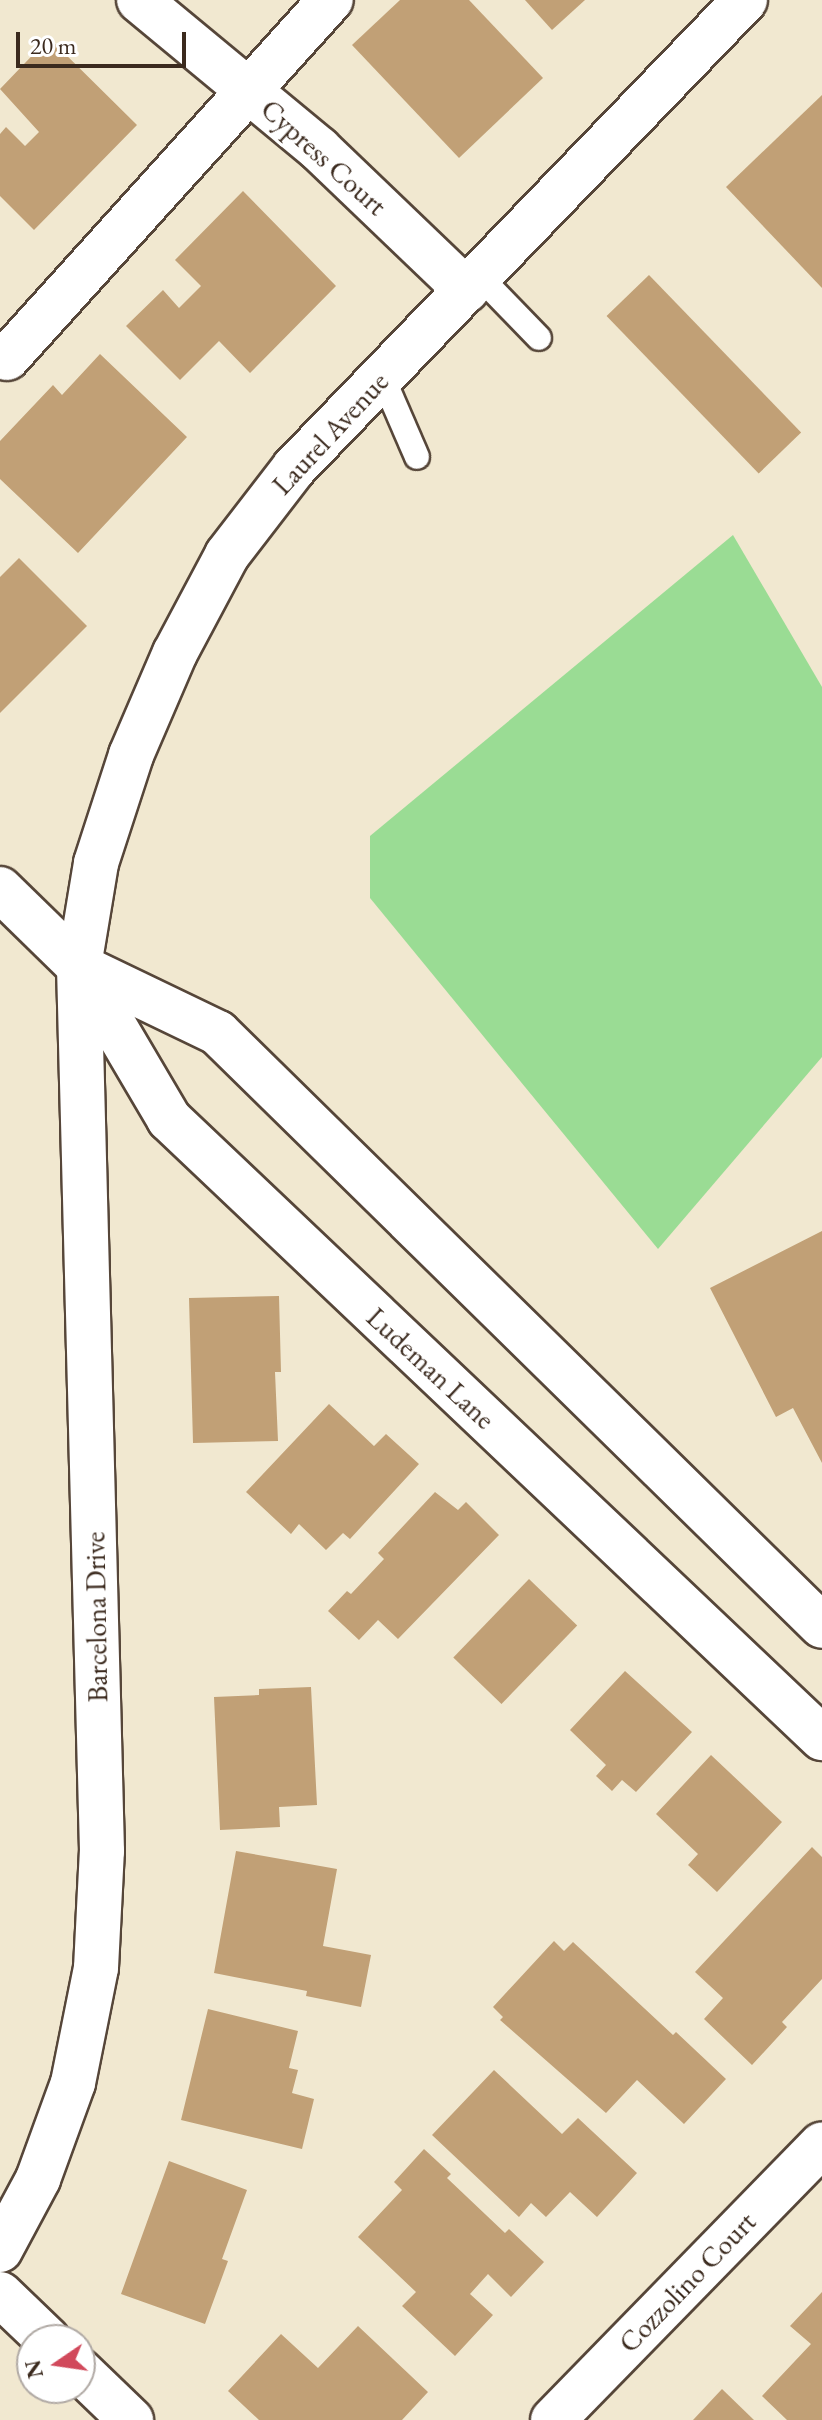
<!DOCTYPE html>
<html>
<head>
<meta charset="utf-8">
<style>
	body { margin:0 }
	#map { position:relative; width:822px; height:2420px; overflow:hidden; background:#f1e8d0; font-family:"EB Garamond",serif }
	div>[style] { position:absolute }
	.green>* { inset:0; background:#9adc94 }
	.building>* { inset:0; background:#c1a076; transform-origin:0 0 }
	.roads { filter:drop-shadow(2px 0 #564639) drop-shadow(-2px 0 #564639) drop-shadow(0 2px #564639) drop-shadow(0 -2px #564639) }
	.lane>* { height:24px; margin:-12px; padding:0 12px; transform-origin:12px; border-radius:12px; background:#fff }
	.street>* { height:44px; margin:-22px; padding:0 22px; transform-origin:22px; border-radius:22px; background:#fff }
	span { translate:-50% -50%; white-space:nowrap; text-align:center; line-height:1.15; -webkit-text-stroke:6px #fff; paint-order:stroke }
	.street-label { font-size:28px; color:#3b2a1e }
	.north { position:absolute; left:16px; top:2324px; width:80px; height:80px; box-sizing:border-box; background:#fff; border:2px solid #b1aaa5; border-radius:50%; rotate:257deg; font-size:22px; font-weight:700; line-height:32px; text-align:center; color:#3b2a1e }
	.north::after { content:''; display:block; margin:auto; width:28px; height:36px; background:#d1495b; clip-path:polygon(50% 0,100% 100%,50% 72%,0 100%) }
	.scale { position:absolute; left:16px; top:32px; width:170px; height:36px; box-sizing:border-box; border:4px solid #3b2a1e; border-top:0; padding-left:10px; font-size:24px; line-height:28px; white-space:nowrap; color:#3b2a1e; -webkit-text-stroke:6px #fff; paint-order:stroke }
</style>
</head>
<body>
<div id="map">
	<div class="green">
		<div style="clip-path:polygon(733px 535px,822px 687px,822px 1057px,658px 1249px,370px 898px,370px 836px)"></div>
	</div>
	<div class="building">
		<div style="clip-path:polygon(400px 0,469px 0,543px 78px,459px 158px,352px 45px)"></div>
		<div style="clip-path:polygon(525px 0,585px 0,552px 30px)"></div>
		<div style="clip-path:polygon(49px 38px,137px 125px,34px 230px,0 196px,0 134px,6px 127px,25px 146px,39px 132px,0 89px)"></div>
		<div style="clip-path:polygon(822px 95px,822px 288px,726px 187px)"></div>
		<div style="clip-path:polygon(243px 191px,336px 286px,250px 373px,219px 341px,180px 380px,126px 326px,163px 290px,179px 308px,201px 286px,175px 260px)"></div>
		<div style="left:649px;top:275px;width:219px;height:59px;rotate:46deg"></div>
		<div style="clip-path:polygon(100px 354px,187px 437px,78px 553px,0 479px,0 441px,53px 385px,62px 395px)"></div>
		<div style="clip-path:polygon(19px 558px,87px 626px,0 713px,0 577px)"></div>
		<div style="clip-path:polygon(822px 1231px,822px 1463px,793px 1408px,776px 1417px,710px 1288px)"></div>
		<div style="clip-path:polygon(279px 1296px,281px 1372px,275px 1372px,278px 1441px,193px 1443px,189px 1298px)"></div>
		<div style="clip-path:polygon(329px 1404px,374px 1446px,386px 1434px,419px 1464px,350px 1539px,343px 1533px,326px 1550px,299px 1524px,291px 1534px,246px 1492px)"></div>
		<div style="clip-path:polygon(435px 1492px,458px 1510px,466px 1502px,499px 1535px,398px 1639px,378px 1620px,359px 1640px,328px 1611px,347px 1591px,351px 1594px,384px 1559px,378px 1553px)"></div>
		<div style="left:529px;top:1579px;width:67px;height:109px;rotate:44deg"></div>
		<div style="clip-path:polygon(625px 1671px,692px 1732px,636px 1792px,622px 1780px,612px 1791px,596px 1776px,606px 1765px,570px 1730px)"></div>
		<div style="clip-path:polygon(311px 1687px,317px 1805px,279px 1807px,280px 1827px,220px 1830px,214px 1697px,259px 1695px,259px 1689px)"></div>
		<div style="clip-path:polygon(711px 1755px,782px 1822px,717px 1892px,688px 1865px,698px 1854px,656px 1814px)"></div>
		<div style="clip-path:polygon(812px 1847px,822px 1857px,822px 1979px,782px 2022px,787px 2027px,752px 2065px,704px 2019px,723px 1998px,695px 1972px)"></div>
		<div style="clip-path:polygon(236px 1851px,337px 1869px,323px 1946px,371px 1955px,361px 2007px,306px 1996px,307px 1991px,214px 1973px)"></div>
		<div style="clip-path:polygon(554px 1941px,564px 1951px,573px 1942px,673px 2035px,676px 2032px,726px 2079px,684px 2124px,637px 2080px,606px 2113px,500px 2020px,503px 2017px,493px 2007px)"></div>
		<div style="clip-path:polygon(208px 2009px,298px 2031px,289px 2068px,298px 2070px,292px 2093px,314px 2099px,302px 2149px,181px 2120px)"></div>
		<div style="clip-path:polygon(494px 2070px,562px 2134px,578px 2118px,637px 2173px,597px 2217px,570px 2192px,546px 2217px,531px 2203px,519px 2217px,432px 2135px)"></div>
		<div style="clip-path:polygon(424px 2149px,451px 2174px,447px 2178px,505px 2233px,509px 2229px,544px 2262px,511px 2297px,488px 2274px,470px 2294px,493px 2315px,455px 2356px,402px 2306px,416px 2292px,358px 2237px,402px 2190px,394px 2182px)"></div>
		<div style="clip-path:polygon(169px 2161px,247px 2190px,222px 2259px,228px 2261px,205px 2324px,121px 2294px)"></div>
		<div style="clip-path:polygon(822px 2292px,822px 2420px,787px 2420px,762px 2396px,811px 2344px,790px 2326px)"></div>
		<div style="clip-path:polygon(358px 2326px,428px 2392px,402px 2420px,259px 2420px,228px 2391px,281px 2334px,318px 2368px)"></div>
		<div style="clip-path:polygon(722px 2389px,754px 2420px,693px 2420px)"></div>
	</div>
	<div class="roads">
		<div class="lane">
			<div style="left:479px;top:276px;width:86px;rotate:45.9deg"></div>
			<div style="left:382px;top:376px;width:88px;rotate:66.6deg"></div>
		</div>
		<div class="street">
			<div style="left:139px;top:0;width:234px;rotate:39.6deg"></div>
			<div style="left:319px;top:149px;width:204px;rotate:43.8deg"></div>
			<div style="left:7px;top:358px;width:483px;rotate:-47.9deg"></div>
			<div style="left:0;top:889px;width:110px;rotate:44.3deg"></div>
			<div style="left:79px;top:966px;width:178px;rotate:59.5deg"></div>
			<div style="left:169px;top:1119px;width:900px;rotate:43.47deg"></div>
			<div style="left:79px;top:966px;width:154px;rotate:25.7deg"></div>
			<div style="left:218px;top:1033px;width:846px;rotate:44.47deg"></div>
			<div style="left:0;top:2250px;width:81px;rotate:-61.8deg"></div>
			<div style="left:38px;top:2179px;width:102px;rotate:-70deg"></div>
			<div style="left:73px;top:2083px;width:117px;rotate:-78.7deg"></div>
			<div style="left:96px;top:1968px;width:117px;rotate:-87.1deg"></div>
			<div style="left:102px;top:1851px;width:885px;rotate:-91.49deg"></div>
			<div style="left:79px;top:966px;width:104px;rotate:-80.6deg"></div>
			<div style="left:96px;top:863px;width:114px;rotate:-72deg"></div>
			<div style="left:131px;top:755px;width:111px;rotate:-66.7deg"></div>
			<div style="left:175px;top:653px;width:111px;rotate:-62deg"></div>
			<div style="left:227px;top:555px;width:110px;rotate:-52.4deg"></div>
			<div style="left:294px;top:468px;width:650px;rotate:-46.06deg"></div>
			<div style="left:0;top:2294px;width:66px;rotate:43.8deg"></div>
			<div style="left:80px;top:2371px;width:71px;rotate:43.9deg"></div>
			<div style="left:553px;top:2420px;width:385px;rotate:-45.7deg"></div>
		</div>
	</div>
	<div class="street-label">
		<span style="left:324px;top:157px;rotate:42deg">Cypress Court</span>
		<span style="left:330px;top:433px;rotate:-47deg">Laurel Avenue</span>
		<span style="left:431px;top:1368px;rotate:43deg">Ludeman Lane</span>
		<span style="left:96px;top:1617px;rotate:-91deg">Barcelona Drive</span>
		<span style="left:687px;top:2282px;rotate:-46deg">Cozzolino Court</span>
	</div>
	<div class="north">N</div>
	<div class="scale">20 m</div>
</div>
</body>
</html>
